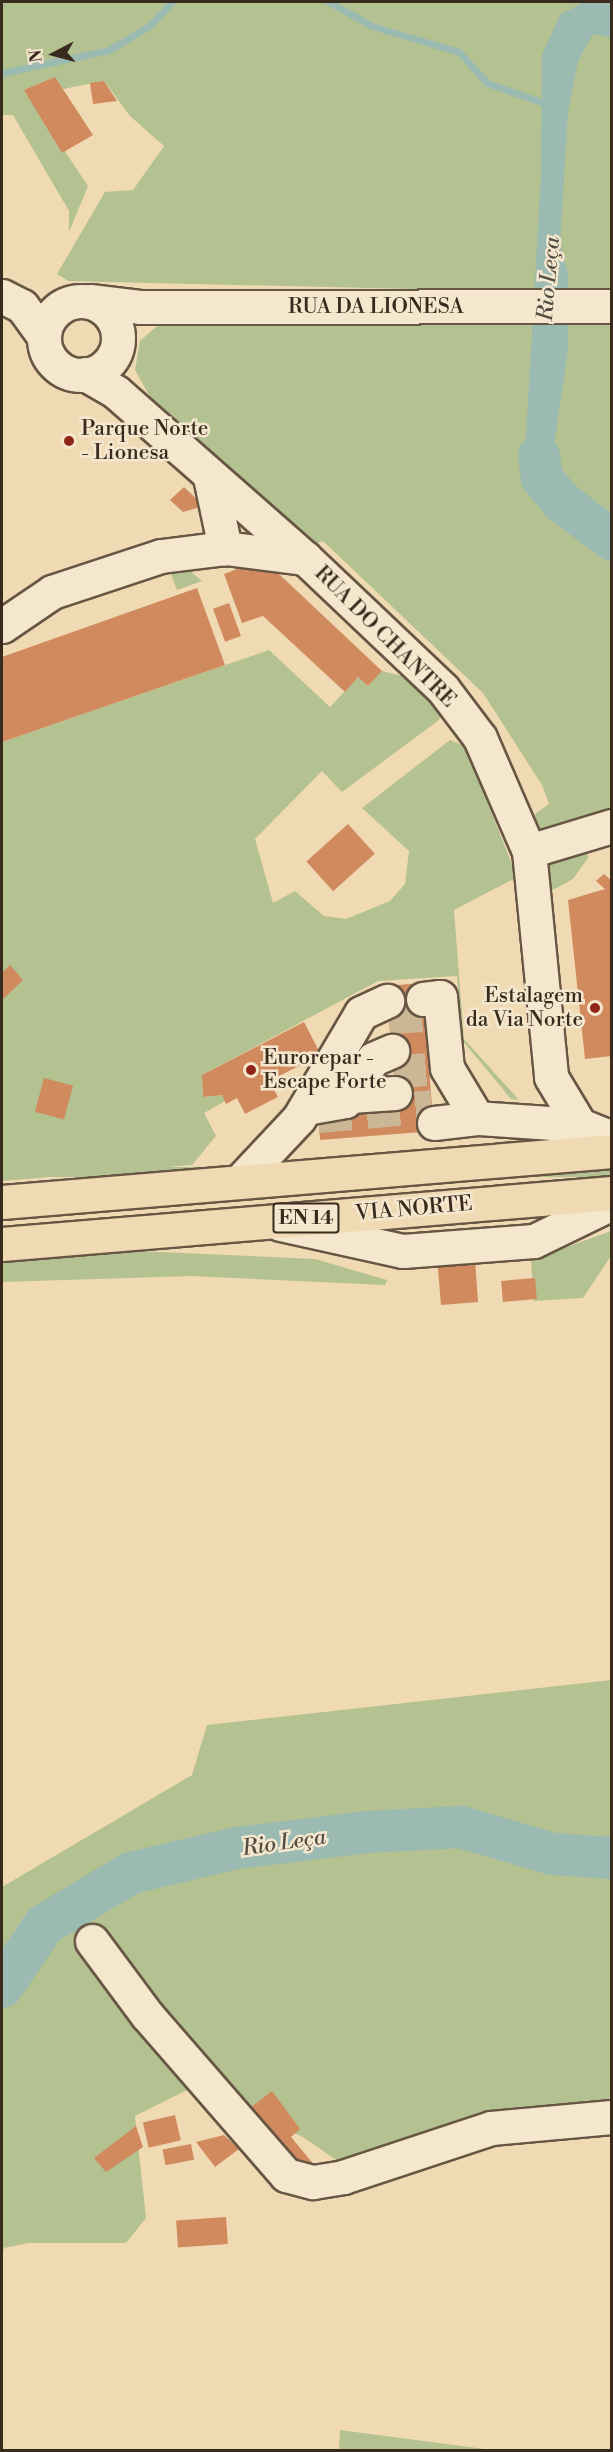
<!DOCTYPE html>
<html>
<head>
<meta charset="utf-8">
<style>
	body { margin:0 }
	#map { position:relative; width:613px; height:2452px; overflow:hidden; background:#f0dab4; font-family:"Libre Bodoni",serif }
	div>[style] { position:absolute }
	.green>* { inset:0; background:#b4c191; transform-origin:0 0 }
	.water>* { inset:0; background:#9bbab2 }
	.stream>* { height:7px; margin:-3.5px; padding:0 3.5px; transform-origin:3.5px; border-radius:3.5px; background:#9bbab2 }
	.river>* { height:42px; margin:-21px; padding:0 21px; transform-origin:21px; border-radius:21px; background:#9bbab2 }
	.building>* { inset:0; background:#d08a5d; transform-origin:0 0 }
	.minor-tunnel>* { height:33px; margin-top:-16.5px; transform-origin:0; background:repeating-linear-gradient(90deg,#cbb796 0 33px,transparent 0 49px) }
	.roads { filter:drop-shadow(2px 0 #675644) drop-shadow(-2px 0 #675644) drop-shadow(0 2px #675644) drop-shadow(0 -2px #675644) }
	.minor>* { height:33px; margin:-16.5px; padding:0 16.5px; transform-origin:16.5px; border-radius:16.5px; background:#f5e7ce }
	.minor>.ring { margin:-16.5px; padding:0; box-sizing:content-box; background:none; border:33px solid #f5e7ce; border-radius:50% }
	.highway>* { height:33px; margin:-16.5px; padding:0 16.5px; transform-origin:16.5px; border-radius:16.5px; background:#f0dab4 }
	.dots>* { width:16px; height:16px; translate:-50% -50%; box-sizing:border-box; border:3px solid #f5e7ce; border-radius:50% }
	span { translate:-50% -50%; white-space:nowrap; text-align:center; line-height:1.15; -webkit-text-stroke:5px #f5e7ce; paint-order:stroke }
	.shield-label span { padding:2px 4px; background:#f5e7ce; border:2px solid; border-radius:4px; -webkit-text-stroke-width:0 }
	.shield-label { font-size:20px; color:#392a1e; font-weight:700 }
	.street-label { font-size:21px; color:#392a1e }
	.poi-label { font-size:21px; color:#392a1e }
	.left { translate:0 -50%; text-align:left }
	.right { translate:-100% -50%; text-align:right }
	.water-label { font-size:22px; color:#524e43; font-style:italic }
	.frame { position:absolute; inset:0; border:3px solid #392a1e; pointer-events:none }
	.north { position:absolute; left:24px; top:24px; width:60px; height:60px; -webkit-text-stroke:4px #f5e7ce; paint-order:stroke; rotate:264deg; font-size:16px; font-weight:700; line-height:24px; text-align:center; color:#392a1e }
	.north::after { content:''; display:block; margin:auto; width:21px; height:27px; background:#392a1e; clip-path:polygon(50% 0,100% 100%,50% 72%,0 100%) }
</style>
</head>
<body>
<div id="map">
	<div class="green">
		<div style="clip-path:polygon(2px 2px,611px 2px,611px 816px,539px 833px,535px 814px,549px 804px,542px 785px,483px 693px,323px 541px,310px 546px,150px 397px,135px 370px,140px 341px,164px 320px,497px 291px,68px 281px,57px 274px,105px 192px,133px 190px,164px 146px,130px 116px,104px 81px,63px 89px,55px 78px,24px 90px,88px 186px,69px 232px,69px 211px,13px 115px,2px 115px)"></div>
		<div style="clip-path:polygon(185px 567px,202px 581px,177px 590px,169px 569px)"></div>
		<div style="clip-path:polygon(269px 650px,330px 707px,358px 677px,368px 686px,382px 671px,414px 679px,441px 713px,439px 720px,342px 792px,322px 771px,255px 839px,273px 903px,295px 891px,324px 916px,346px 919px,390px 901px,405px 884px,409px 851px,362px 808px,450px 740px,465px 746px,517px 877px,454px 910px,464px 1039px,519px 1100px,511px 1099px,462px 1040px,457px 976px,378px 981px,202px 1075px,203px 1097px,222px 1095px,225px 1101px,204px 1113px,216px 1136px,192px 1165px,2px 1181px,2px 742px)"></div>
		<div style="clip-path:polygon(586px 844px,588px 858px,573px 879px,549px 892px,547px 862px)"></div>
		<div style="left:611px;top:1167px;width:10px;height:599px;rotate:90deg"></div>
		<div style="clip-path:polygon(611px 1231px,611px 1256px,583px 1298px,534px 1301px,531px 1260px)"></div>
		<div style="clip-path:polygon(115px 1250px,315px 1259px,387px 1280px,385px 1285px,192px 1276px,2px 1282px,2px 1260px)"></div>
		<div style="clip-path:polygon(611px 1680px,611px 2120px,346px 2167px,303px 2137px,193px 2087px,135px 2116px,146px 2218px,126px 2243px,28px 2243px,4px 2248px,2px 2254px,2px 1887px,192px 1775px,207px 1725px)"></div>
		<div style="clip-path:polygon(340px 2430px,492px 2450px,339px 2450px)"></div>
	</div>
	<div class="water">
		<div style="clip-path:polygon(584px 2px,611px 2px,611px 38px,593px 34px,578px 61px,568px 112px,560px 245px,568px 273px,568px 350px,551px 466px,582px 496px,553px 509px,524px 471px,541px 176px,542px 55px,560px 15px)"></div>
	</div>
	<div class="stream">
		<div style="left:329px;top:2px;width:49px;rotate:29.2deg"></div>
		<div style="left:372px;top:26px;width:91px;rotate:16.6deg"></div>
		<div style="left:459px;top:52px;width:42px;rotate:47.9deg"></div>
		<div style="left:487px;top:83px;width:64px;rotate:19.3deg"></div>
		<div style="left:2px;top:73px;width:109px;rotate:-12.1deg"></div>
		<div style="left:109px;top:50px;width:47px;rotate:-31deg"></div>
		<div style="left:149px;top:26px;width:33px;rotate:-46deg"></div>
	</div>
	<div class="river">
		<div style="left:539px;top:456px;width:22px;rotate:82deg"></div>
		<div style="left:542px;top:478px;width:31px;rotate:50deg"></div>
		<div style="left:562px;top:502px;width:63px;rotate:37.2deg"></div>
		<div style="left:2px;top:1987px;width:75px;rotate:-55.9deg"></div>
		<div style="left:44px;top:1925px;width:101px;rotate:-30.9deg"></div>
		<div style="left:131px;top:1873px;width:109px;rotate:-13.3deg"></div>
		<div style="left:237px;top:1848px;width:131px;rotate:-7deg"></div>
		<div style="left:367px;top:1832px;width:94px;rotate:-3deg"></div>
		<div style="left:461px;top:1827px;width:95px;rotate:16.5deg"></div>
		<div style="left:552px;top:1854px;width:60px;rotate:3.8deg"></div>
	</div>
	<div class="building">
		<div style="clip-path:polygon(55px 77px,93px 135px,62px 153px,24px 90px)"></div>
		<div style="clip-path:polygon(104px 81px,117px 101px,93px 104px,90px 83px)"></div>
		<div style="clip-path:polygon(184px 487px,204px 506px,183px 512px,170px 500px)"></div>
		<div style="clip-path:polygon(263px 559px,382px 671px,368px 686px,358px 677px,345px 692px,263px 616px,242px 623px,224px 574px)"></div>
		<div style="clip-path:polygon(197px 588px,225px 665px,2px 742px,2px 657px)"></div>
		<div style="left:229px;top:603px;width:35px;height:17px;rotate:70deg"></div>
		<div style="left:348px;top:824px;width:40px;height:56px;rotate:48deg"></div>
		<div style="clip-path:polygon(604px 874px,612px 881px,612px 1056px,585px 1059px,568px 900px,605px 889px,596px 881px)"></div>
		<div style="clip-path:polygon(10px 965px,23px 980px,2px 1000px,2px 973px)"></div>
		<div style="clip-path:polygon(422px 983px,434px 1131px,320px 1140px,318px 1111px,396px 1105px,386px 986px)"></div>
		<div style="clip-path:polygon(304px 1022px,321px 1055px,269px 1081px,278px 1097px,245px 1114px,237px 1098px,226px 1104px,222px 1095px,203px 1097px,202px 1075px)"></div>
		<div style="left:44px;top:1078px;width:30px;height:35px;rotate:15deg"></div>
		<div style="clip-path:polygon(532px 1224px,475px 1259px,478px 1302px,441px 1305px,435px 1233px)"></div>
		<div style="left:535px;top:1278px;width:21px;height:34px;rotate:85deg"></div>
		<div style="clip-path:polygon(272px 2091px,300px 2129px,291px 2137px,316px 2167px,291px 2172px,245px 2112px)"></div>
		<div style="left:175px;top:2115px;width:26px;height:33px;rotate:77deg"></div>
		<div style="clip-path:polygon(136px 2126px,143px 2147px,106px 2172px,94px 2158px)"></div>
		<div style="clip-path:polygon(224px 2135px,239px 2149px,215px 2167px,196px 2142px)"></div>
		<div style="left:191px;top:2144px;width:16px;height:29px;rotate:79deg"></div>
		<div style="left:226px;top:2217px;width:27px;height:50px;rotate:86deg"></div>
	</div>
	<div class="minor-tunnel">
		<div style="left:389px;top:1017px;width:36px;rotate:-3deg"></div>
		<div style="left:393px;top:1072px;width:36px;rotate:-5deg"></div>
		<div style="left:318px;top:1116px;width:114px;rotate:-5deg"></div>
	</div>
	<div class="roads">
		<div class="minor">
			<div style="left:2px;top:296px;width:22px;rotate:27deg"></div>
			<div style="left:22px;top:306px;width:37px;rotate:54deg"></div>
			<div style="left:90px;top:301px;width:50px;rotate:6.8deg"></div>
			<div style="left:140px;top:307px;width:472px;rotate:-0.1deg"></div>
			<div class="ring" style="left:44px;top:301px;width:41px;height:41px"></div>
			<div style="left:85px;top:374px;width:36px;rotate:30deg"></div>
			<div style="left:116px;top:392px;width:252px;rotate:41.3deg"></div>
			<div style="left:305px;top:558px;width:190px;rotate:43.5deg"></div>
			<div style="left:443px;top:689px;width:61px;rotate:52.9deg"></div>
			<div style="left:480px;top:738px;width:123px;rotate:66.6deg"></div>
			<div style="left:529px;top:851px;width:227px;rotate:84.4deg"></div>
			<div style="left:551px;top:1077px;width:56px;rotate:58.9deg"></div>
			<div style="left:580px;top:1125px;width:35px;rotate:22deg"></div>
			<div style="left:210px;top:477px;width:73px;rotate:78.1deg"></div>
			<div style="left:2px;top:626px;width:60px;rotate:-34.2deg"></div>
			<div style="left:52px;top:592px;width:115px;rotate:-18.3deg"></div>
			<div style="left:161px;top:556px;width:64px;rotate:-7.1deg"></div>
			<div style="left:225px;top:548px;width:81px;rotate:7.1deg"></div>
			<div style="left:529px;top:851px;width:87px;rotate:-16.8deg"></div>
			<div style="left:423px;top:999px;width:17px;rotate:-7deg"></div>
			<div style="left:440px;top:997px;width:71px;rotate:84.4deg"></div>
			<div style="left:447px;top:1068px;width:58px;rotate:59deg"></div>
			<div style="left:350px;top:1096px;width:45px;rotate:-3.8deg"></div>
			<div style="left:306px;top:1108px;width:40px;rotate:-10deg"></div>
			<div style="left:345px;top:1101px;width:50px;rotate:-56.3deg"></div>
			<div style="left:373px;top:1059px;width:21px;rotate:-23deg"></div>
			<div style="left:434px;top:1123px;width:43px;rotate:-6.6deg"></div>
			<div style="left:477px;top:1118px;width:103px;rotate:3.9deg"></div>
			<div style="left:239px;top:1182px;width:88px;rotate:-46.8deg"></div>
			<div style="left:299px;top:1118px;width:122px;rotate:-59.4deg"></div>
			<div style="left:361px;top:1013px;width:29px;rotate:-25deg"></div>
			<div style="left:280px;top:1224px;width:126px;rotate:12.4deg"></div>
			<div style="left:403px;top:1251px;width:131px;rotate:-4.4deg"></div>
			<div style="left:534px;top:1241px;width:87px;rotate:-26deg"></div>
			<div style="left:92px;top:1941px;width:92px;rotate:53.4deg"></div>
			<div style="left:147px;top:2015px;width:212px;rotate:49deg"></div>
			<div style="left:286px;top:2175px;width:28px;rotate:15deg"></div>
			<div style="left:313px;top:2182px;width:30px;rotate:-9deg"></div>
			<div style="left:343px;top:2177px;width:156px;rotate:-18.3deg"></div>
			<div style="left:491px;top:2128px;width:121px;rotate:-5.2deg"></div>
		</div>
		<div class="highway">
			<div style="left:2px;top:1202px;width:612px;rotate:-4.78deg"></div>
			<div style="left:2px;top:1244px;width:612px;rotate:-4.78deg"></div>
		</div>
	</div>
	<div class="dots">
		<div style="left:69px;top:441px;background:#8f2418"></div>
		<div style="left:595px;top:1008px;background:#8f2418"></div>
		<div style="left:251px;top:1070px;background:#8f2418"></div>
	</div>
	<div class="shield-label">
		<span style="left:306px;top:1218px">EN 14</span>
	</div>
	<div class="street-label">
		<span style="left:376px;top:307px">RUA DA LIONESA</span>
		<span style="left:385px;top:637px;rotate:45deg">RUA DO CHANTRE</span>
		<span style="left:414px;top:1209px;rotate:-5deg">VIA NORTE</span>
	</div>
	<div class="poi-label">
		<span class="left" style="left:81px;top:441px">Parque Norte<br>- Lionesa</span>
		<span class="right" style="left:583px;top:1008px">Estalagem<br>da Via Norte</span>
		<span class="left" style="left:263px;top:1070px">Eurorepar -<br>Escape Forte</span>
	</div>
	<div class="water-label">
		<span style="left:549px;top:279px;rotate:-85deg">Rio Leça</span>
		<span style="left:284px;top:1843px;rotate:-8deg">Rio Leça</span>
	</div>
	<div class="frame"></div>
	<div class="north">N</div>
</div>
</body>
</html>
